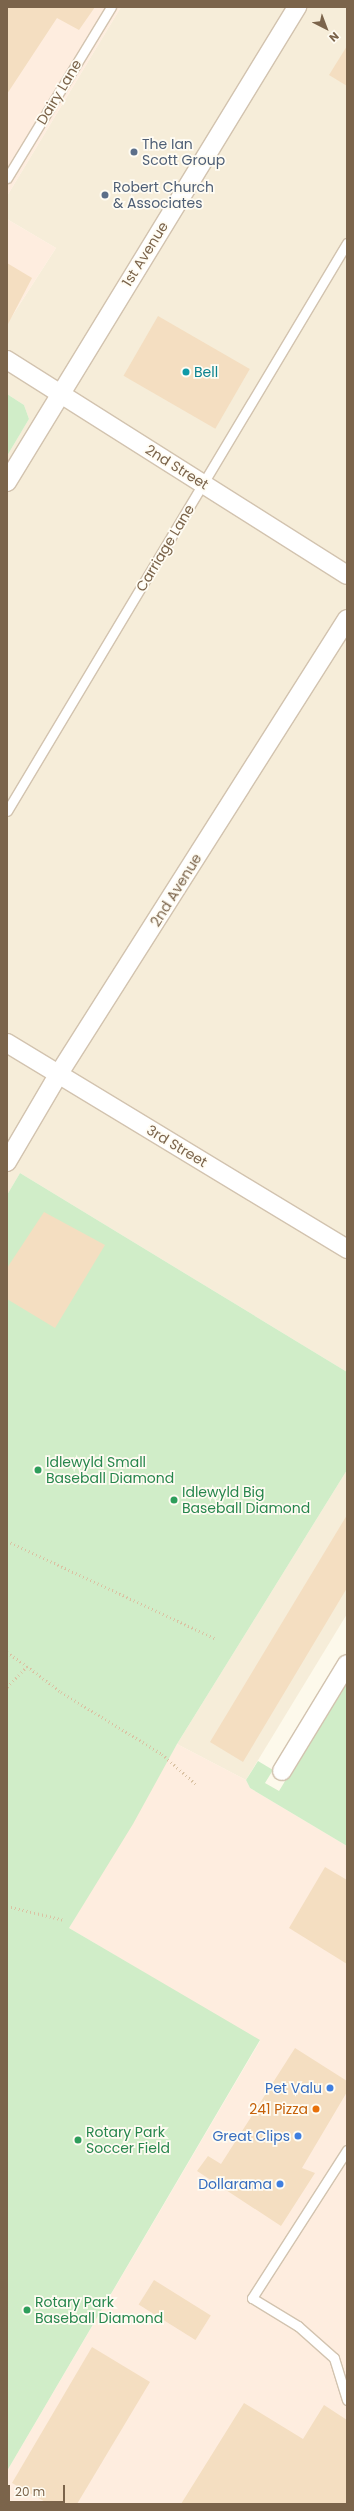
<!DOCTYPE html>
<html>
<head>
<meta charset="utf-8">
<style>
	body { margin:0 }
	#map { position:relative; width:354px; height:2511px; overflow:hidden; background:#fdf9eb; font-family:Poppins,sans-serif }
	div>[style] { position:absolute }
	.residential>* { inset:0; background:#f6edd9 }
	.commercial>* { inset:0; background:#feeddf }
	.green>* { inset:0; background:#d0edc8 }
	.building>* { inset:0; background:#f4dec1; transform-origin:0 0 }
	.path>* { height:2.5px; margin-top:-1.25px; transform-origin:0; background:repeating-linear-gradient(90deg,#dac2a3 0 1px,transparent 0 4px) }
	.roads { filter:drop-shadow(1px 0 #d2c3af) drop-shadow(-1px 0 #d2c3af) drop-shadow(0 1px #d2c3af) drop-shadow(0 -1px #d2c3af) }
	.service>* { height:9px; margin:-4.5px; padding:0 4.5px; transform-origin:4.5px; border-radius:4.5px; background:#fff }
	.minor>* { height:18px; margin:-9px; padding:0 9px; transform-origin:9px; border-radius:9px; background:#fff }
	.dots>* { width:11px; height:11px; translate:-50% -50%; box-sizing:border-box; border:2px solid #fffcf3; border-radius:50% }
	span { translate:-50% -50%; white-space:nowrap; text-align:center; line-height:1.15; -webkit-text-stroke:3.5px #fffcf3; paint-order:stroke }
	.street-label { font-size:14px; color:#7b644b }
	.service-label { font-size:14px; color:#4e5e75 }
	.left { translate:0 -50%; text-align:left }
	.culture-label { font-size:14px; color:#0d838f }
	.leisure-label { font-size:14px; color:#27864d }
	.shop-label { font-size:14px; color:#366cbe }
	.right { translate:-100% -50%; text-align:right }
	.food-label { font-size:14px; color:#c56008 }
	.frame { position:absolute; inset:0; border:8px solid #7b644b; pointer-events:none }
	.north { position:absolute; left:306px; top:8px; width:40px; height:40px; -webkit-text-stroke:3px #fffcf3; paint-order:stroke; rotate:138deg; font-size:11px; font-weight:700; line-height:16px; text-align:center; color:#7b644b }
	.north::after { content:''; display:block; margin:auto; width:14px; height:18px; background:#7b644b; clip-path:polygon(50% 0,100% 100%,50% 72%,0 100%) }
	.scale { position:absolute; left:8px; top:2485px; width:57px; height:18px; box-sizing:border-box; border:2px solid #7b644b; border-top:0; padding-left:5px; font-size:12px; line-height:14px; white-space:nowrap; color:#7b644b; -webkit-text-stroke:3px #fffcf3; paint-order:stroke }
</style>
</head>
<body>
<div id="map">
	<div class="residential">
		<div style="clip-path:polygon(121px 7px,347px 7px,347px 1372px,20px 1173px,7px 1195px,7px 456px,29px 419px,24px 405px,7px 394px,7px 324px,56px 248px,7px 219px,7px 196px)"></div>
		<div style="clip-path:polygon(347px 1470px,347px 1614px,246px 1780px,177px 1744px)"></div>
	</div>
	<div class="commercial">
		<div style="clip-path:polygon(7px 7px,121px 7px,7px 196px)"></div>
		<div style="clip-path:polygon(7px 219px,56px 248px,7px 324px)"></div>
		<div style="clip-path:polygon(177px 1744px,246px 1780px,250px 1788px,347px 1846px,347px 2504px,7px 2504px,7px 2471px,260px 2041px,69px 1928px)"></div>
	</div>
	<div class="green">
		<div style="clip-path:polygon(7px 394px,24px 405px,29px 419px,7px 456px)"></div>
		<div style="clip-path:polygon(20px 1173px,347px 1372px,347px 1470px,177px 1744px,133px 1824px,69px 1928px,260px 2040px,7px 2471px,7px 1195px)"></div>
		<div style="clip-path:polygon(347px 1679px,347px 1846px,250px 1788px,246px 1780px,258px 1761px,273px 1770px,265px 1783px,279px 1791px)"></div>
	</div>
	<div class="building">
		<div style="clip-path:polygon(7px 7px,95px 7px,79px 30px,57px 18px,7px 94px)"></div>
		<div style="clip-path:polygon(347px 46px,347px 86px,329px 75px)"></div>
		<div style="clip-path:polygon(7px 263px,32px 278px,7px 326px)"></div>
		<div style="left:158px;top:316px;width:106px;height:69px;rotate:30deg"></div>
		<div style="clip-path:polygon(44px 1212px,105px 1245px,55px 1328px,7px 1299px,7px 1268px)"></div>
		<div style="clip-path:polygon(347px 1515px,347px 1588px,243px 1762px,210px 1742px)"></div>
		<div style="clip-path:polygon(325px 1867px,347px 1880px,347px 1964px,289px 1928px)"></div>
		<div style="clip-path:polygon(295px 2048px,347px 2081px,347px 2092px,302px 2168px,315px 2173px,281px 2226px,197px 2171px,208px 2156px,221px 2164px)"></div>
		<div style="left:154px;top:2280px;width:67px;height:29px;rotate:32deg"></div>
		<div style="clip-path:polygon(92px 2347px,150px 2382px,77px 2504px,49px 2504px,12px 2483px)"></div>
		<div style="clip-path:polygon(244px 2403px,303px 2439px,324px 2405px,347px 2420px,347px 2504px,181px 2504px)"></div>
	</div>
	<div class="path">
		<div style="left:7px;top:1541px;width:231px;rotate:25.1deg"></div>
		<div style="left:7px;top:1652px;width:24px;rotate:35deg"></div>
		<div style="left:7px;top:1687px;width:29px;rotate:-46deg"></div>
		<div style="left:27px;top:1666px;width:43px;rotate:37.4deg"></div>
		<div style="left:61px;top:1692px;width:119px;rotate:31.5deg"></div>
		<div style="left:162px;top:1754px;width:47px;rotate:41.5deg"></div>
		<div style="left:7px;top:1906px;width:59px;rotate:13.8deg"></div>
	</div>
	<div class="roads">
		<div class="service">
			<div style="left:7px;top:178px;width:200px;rotate:-58.7deg"></div>
			<div style="left:7px;top:811px;width:662px;rotate:-59.1deg"></div>
			<div style="left:347px;top:2150px;width:176px;rotate:122.7deg"></div>
			<div style="left:252px;top:2298px;width:54px;rotate:31.3deg"></div>
			<div style="left:298px;top:2326px;width:48px;rotate:41.6deg"></div>
			<div style="left:334px;top:2358px;width:44px;rotate:72.8deg"></div>
		</div>
		<div class="minor">
			<div style="left:7px;top:360px;width:402px;rotate:32.3deg"></div>
			<div style="left:7px;top:482px;width:557px;rotate:-58.59deg"></div>
			<div style="left:7px;top:1043px;width:398px;rotate:31.2deg"></div>
			<div style="left:7px;top:1162px;width:101px;rotate:-59.6deg"></div>
			<div style="left:58px;top:1075px;width:540px;rotate:-57.63deg"></div>
			<div style="left:282px;top:1771px;width:125px;rotate:-58.7deg"></div>
		</div>
	</div>
	<div class="dots">
		<div style="left:134px;top:152px;background:#5c6f8a"></div>
		<div style="left:105px;top:195px;background:#5c6f8a"></div>
		<div style="left:186px;top:372px;background:#0f9aa8"></div>
		<div style="left:38px;top:1470px;background:#2e9e5b"></div>
		<div style="left:174px;top:1500px;background:#2e9e5b"></div>
		<div style="left:330px;top:2088px;background:#3f7fe0"></div>
		<div style="left:316px;top:2109px;background:#e8710a"></div>
		<div style="left:298px;top:2136px;background:#3f7fe0"></div>
		<div style="left:78px;top:2140px;background:#2e9e5b"></div>
		<div style="left:280px;top:2184px;background:#3f7fe0"></div>
		<div style="left:27px;top:2310px;background:#2e9e5b"></div>
	</div>
	<div class="street-label">
		<span style="left:59px;top:92px;rotate:-59deg">Dairy Lane</span>
		<span style="left:145px;top:254px;rotate:-58deg">1st Avenue</span>
		<span style="left:177px;top:467px;rotate:32deg">2nd Street</span>
		<span style="left:165px;top:548px;rotate:-59deg">Carriage Lane</span>
		<span style="left:176px;top:890px;rotate:-58deg">2nd Avenue</span>
		<span style="left:177px;top:1146px;rotate:31deg">3rd Street</span>
	</div>
	<div class="service-label">
		<span class="left" style="left:142px;top:152px">The Ian<br>Scott Group</span>
		<span class="left" style="left:113px;top:195px">Robert Church<br>&amp; Associates</span>
	</div>
	<div class="culture-label">
		<span class="left" style="left:194px;top:372px">Bell</span>
	</div>
	<div class="leisure-label">
		<span class="left" style="left:46px;top:1470px">Idlewyld Small<br>Baseball Diamond</span>
		<span class="left" style="left:182px;top:1500px">Idlewyld Big<br>Baseball Diamond</span>
		<span class="left" style="left:86px;top:2140px">Rotary Park<br>Soccer Field</span>
		<span class="left" style="left:35px;top:2310px">Rotary Park<br>Baseball Diamond</span>
	</div>
	<div class="shop-label">
		<span class="right" style="left:322px;top:2088px">Pet Valu</span>
		<span class="right" style="left:290px;top:2136px">Great Clips</span>
		<span class="right" style="left:272px;top:2184px">Dollarama</span>
	</div>
	<div class="food-label">
		<span class="right" style="left:308px;top:2109px">241 Pizza</span>
	</div>
	<div class="frame"></div>
	<div class="north">N</div>
	<div class="scale">20 m</div>
</div>
</body>
</html>
